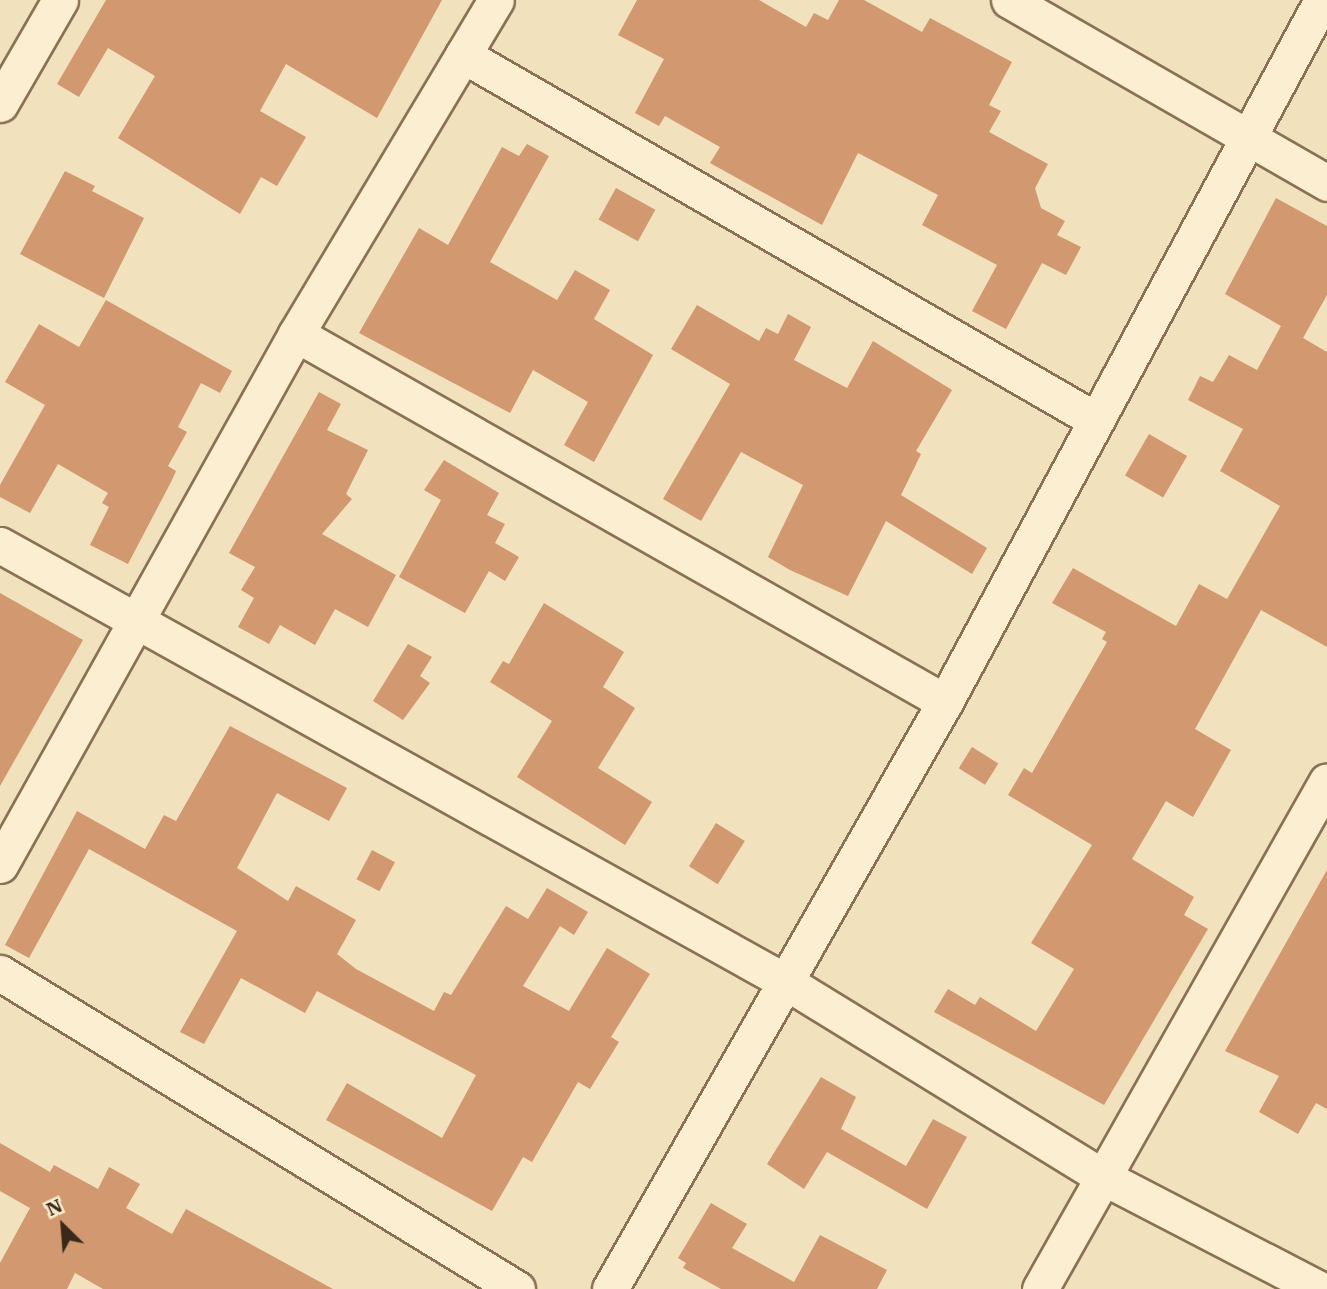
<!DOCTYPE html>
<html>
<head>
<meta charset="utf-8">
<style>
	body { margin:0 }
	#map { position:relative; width:1327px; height:1289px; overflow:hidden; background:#f1e1bd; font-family:"IBM Plex Serif",serif }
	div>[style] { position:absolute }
	.building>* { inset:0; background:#d29870; transform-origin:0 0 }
	.roads { filter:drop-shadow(2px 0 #8a7155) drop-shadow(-2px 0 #8a7155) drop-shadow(0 2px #8a7155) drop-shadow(0 -2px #8a7155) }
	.minor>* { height:35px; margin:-17.5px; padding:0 17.5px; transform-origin:17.5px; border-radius:17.5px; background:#fbeed1 }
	span { translate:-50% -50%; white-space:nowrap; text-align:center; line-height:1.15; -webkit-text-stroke:7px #f8ebcd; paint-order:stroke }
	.north { position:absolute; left:28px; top:1191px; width:70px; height:70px; -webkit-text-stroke:5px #f8ebcd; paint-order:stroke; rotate:335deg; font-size:19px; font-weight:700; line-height:28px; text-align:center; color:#38291b }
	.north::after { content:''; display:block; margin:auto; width:24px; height:32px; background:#38291b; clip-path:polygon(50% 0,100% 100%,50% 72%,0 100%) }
</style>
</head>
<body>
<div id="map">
	<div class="building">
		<div style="clip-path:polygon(106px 0,442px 0,377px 118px,286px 64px,260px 111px,306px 137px,277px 186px,261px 177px,240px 214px,118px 138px,155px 76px,108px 48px,79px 97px,57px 84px)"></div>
		<div style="clip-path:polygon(637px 0,759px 0,806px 27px,814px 13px,828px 20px,839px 0,864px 0,922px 32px,930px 18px,1012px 62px,989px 105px,1001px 111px,989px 132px,1048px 164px,1035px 188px,1041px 208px,1065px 221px,1057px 235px,1081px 247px,1066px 275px,1042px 263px,1006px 329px,972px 311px,997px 265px,922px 225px,938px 195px,858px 153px,822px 225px,710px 163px,720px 147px,665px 116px,659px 126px,635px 113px,664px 59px,618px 35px)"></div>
		<div style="clip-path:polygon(527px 144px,549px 156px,490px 262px,557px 300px,575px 270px,610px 290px,594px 319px,653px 355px,594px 462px,564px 445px,588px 402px,533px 370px,510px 413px,359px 333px,419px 228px,448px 245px,502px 147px,519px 156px)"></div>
		<div style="clip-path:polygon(65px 171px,95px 186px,92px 191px,144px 218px,104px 298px,20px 254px)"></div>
		<div style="left:616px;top:188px;width:45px;height:36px;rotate:29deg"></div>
		<div style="clip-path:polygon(1276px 198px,1327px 226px,1327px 295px,1303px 338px,1327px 352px,1327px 647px,1261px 610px,1195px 729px,1231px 750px,1193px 817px,1166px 801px,1132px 859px,1194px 897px,1184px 915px,1208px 929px,1104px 1105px,934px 1012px,948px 989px,975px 1005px,980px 997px,1036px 1031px,1074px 969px,1031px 943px,1092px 845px,1008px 795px,1024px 768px,1032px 773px,1107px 642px,1102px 639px,1106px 632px,1052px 603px,1073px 568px,1176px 626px,1199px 584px,1227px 599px,1280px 506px,1220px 471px,1243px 429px,1188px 400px,1200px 376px,1213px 382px,1229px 355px,1257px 370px,1281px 326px,1225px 294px)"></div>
		<div style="clip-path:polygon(106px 300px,232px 371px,220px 393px,201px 383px,178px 427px,187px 432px,168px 466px,176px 471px,171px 482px,128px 564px,90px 545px,109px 507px,102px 503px,108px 493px,58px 464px,30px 513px,0 497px,0 485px,45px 405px,5px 382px,39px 324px,79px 347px)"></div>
		<div style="clip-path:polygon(697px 305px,759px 341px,766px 328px,778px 334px,788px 314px,811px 327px,794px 360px,847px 388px,873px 341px,952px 390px,916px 451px,921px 454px,901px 495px,987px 548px,972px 574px,886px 521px,848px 596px,790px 570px,768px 557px,803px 485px,741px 452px,701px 521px,663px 499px,730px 384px,671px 349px)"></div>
		<div style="clip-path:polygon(319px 392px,341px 404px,327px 430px,368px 450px,346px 494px,352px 499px,322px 534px,396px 575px,368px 627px,335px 609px,315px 645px,280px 625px,269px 644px,238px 627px,254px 598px,241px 590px,255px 567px,229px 553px)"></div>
		<div style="left:1149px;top:434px;width:44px;height:48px;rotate:30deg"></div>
		<div style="clip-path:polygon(444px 460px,499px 493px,487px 515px,505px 524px,495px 543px,519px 557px,505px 581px,489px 571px,465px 613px,399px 577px,441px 500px,424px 490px)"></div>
		<div style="clip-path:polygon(0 593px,83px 640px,0 786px)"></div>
		<div style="clip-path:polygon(544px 603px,624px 652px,603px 687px,635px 708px,598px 768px,652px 802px,625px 845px,517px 777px,552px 721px,490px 682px,503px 661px,509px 664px)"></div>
		<div style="clip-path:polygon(408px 644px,432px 657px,420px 676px,430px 683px,403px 720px,373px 701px)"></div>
		<div style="clip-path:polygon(230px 726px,347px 788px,329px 821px,277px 793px,237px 868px,288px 901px,296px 886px,356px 920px,337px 954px,356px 969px,434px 1011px,444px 992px,451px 995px,506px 906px,528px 919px,547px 888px,588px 912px,574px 935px,560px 926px,523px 986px,569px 1011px,607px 948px,650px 974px,611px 1037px,619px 1042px,590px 1089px,578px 1082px,532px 1162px,523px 1157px,492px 1211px,326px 1120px,347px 1083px,442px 1138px,476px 1075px,317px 991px,305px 1013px,241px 978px,204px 1044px,180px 1032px,237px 931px,89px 849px,29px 958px,5px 945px,77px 811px,145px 849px,164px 815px,176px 821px)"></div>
		<div style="left:972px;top:747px;width:31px;height:25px;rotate:32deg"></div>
		<div style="left:716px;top:823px;width:34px;height:51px;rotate:32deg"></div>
		<div style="left:372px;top:850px;width:26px;height:33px;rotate:28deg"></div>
		<div style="clip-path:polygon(1327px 870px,1327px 1109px,1316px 1103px,1298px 1134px,1259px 1112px,1279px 1076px,1225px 1051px)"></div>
		<div style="clip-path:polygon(821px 1077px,856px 1097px,841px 1129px,906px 1166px,933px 1119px,967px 1137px,927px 1209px,827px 1152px,804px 1189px,767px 1164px)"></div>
		<div style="clip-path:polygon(0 1143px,50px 1172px,54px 1165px,98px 1189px,109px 1167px,140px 1184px,126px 1208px,172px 1234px,186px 1209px,333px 1289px,103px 1289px,75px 1273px,67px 1289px,0 1289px,0 1263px,30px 1208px,0 1191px)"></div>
		<div style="clip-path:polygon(711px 1203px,747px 1224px,732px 1248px,794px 1282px,820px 1235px,887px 1270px,877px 1289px,721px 1289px,683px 1268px,686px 1263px,678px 1258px)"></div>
	</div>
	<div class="roads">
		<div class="minor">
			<div style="left:1009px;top:0;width:367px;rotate:29.9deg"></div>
			<div style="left:463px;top:55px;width:728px;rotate:29.98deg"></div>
			<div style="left:0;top:104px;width:120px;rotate:-60deg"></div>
			<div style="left:296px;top:334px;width:746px;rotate:29.55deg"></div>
			<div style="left:0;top:545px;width:899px;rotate:29.07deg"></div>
			<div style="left:786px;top:982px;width:372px;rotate:31.6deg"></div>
			<div style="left:1103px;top:1177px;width:243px;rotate:27.4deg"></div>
			<div style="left:0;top:865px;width:608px;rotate:-60.86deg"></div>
			<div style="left:296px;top:334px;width:389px;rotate:-59.1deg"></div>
			<div style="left:0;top:973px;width:606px;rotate:31.43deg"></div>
			<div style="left:610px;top:1289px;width:676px;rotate:-60.29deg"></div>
			<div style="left:945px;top:702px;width:797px;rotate:-61.76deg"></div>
			<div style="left:1040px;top:1289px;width:583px;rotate:-60.54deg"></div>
		</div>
	</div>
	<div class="north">N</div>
</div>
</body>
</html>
